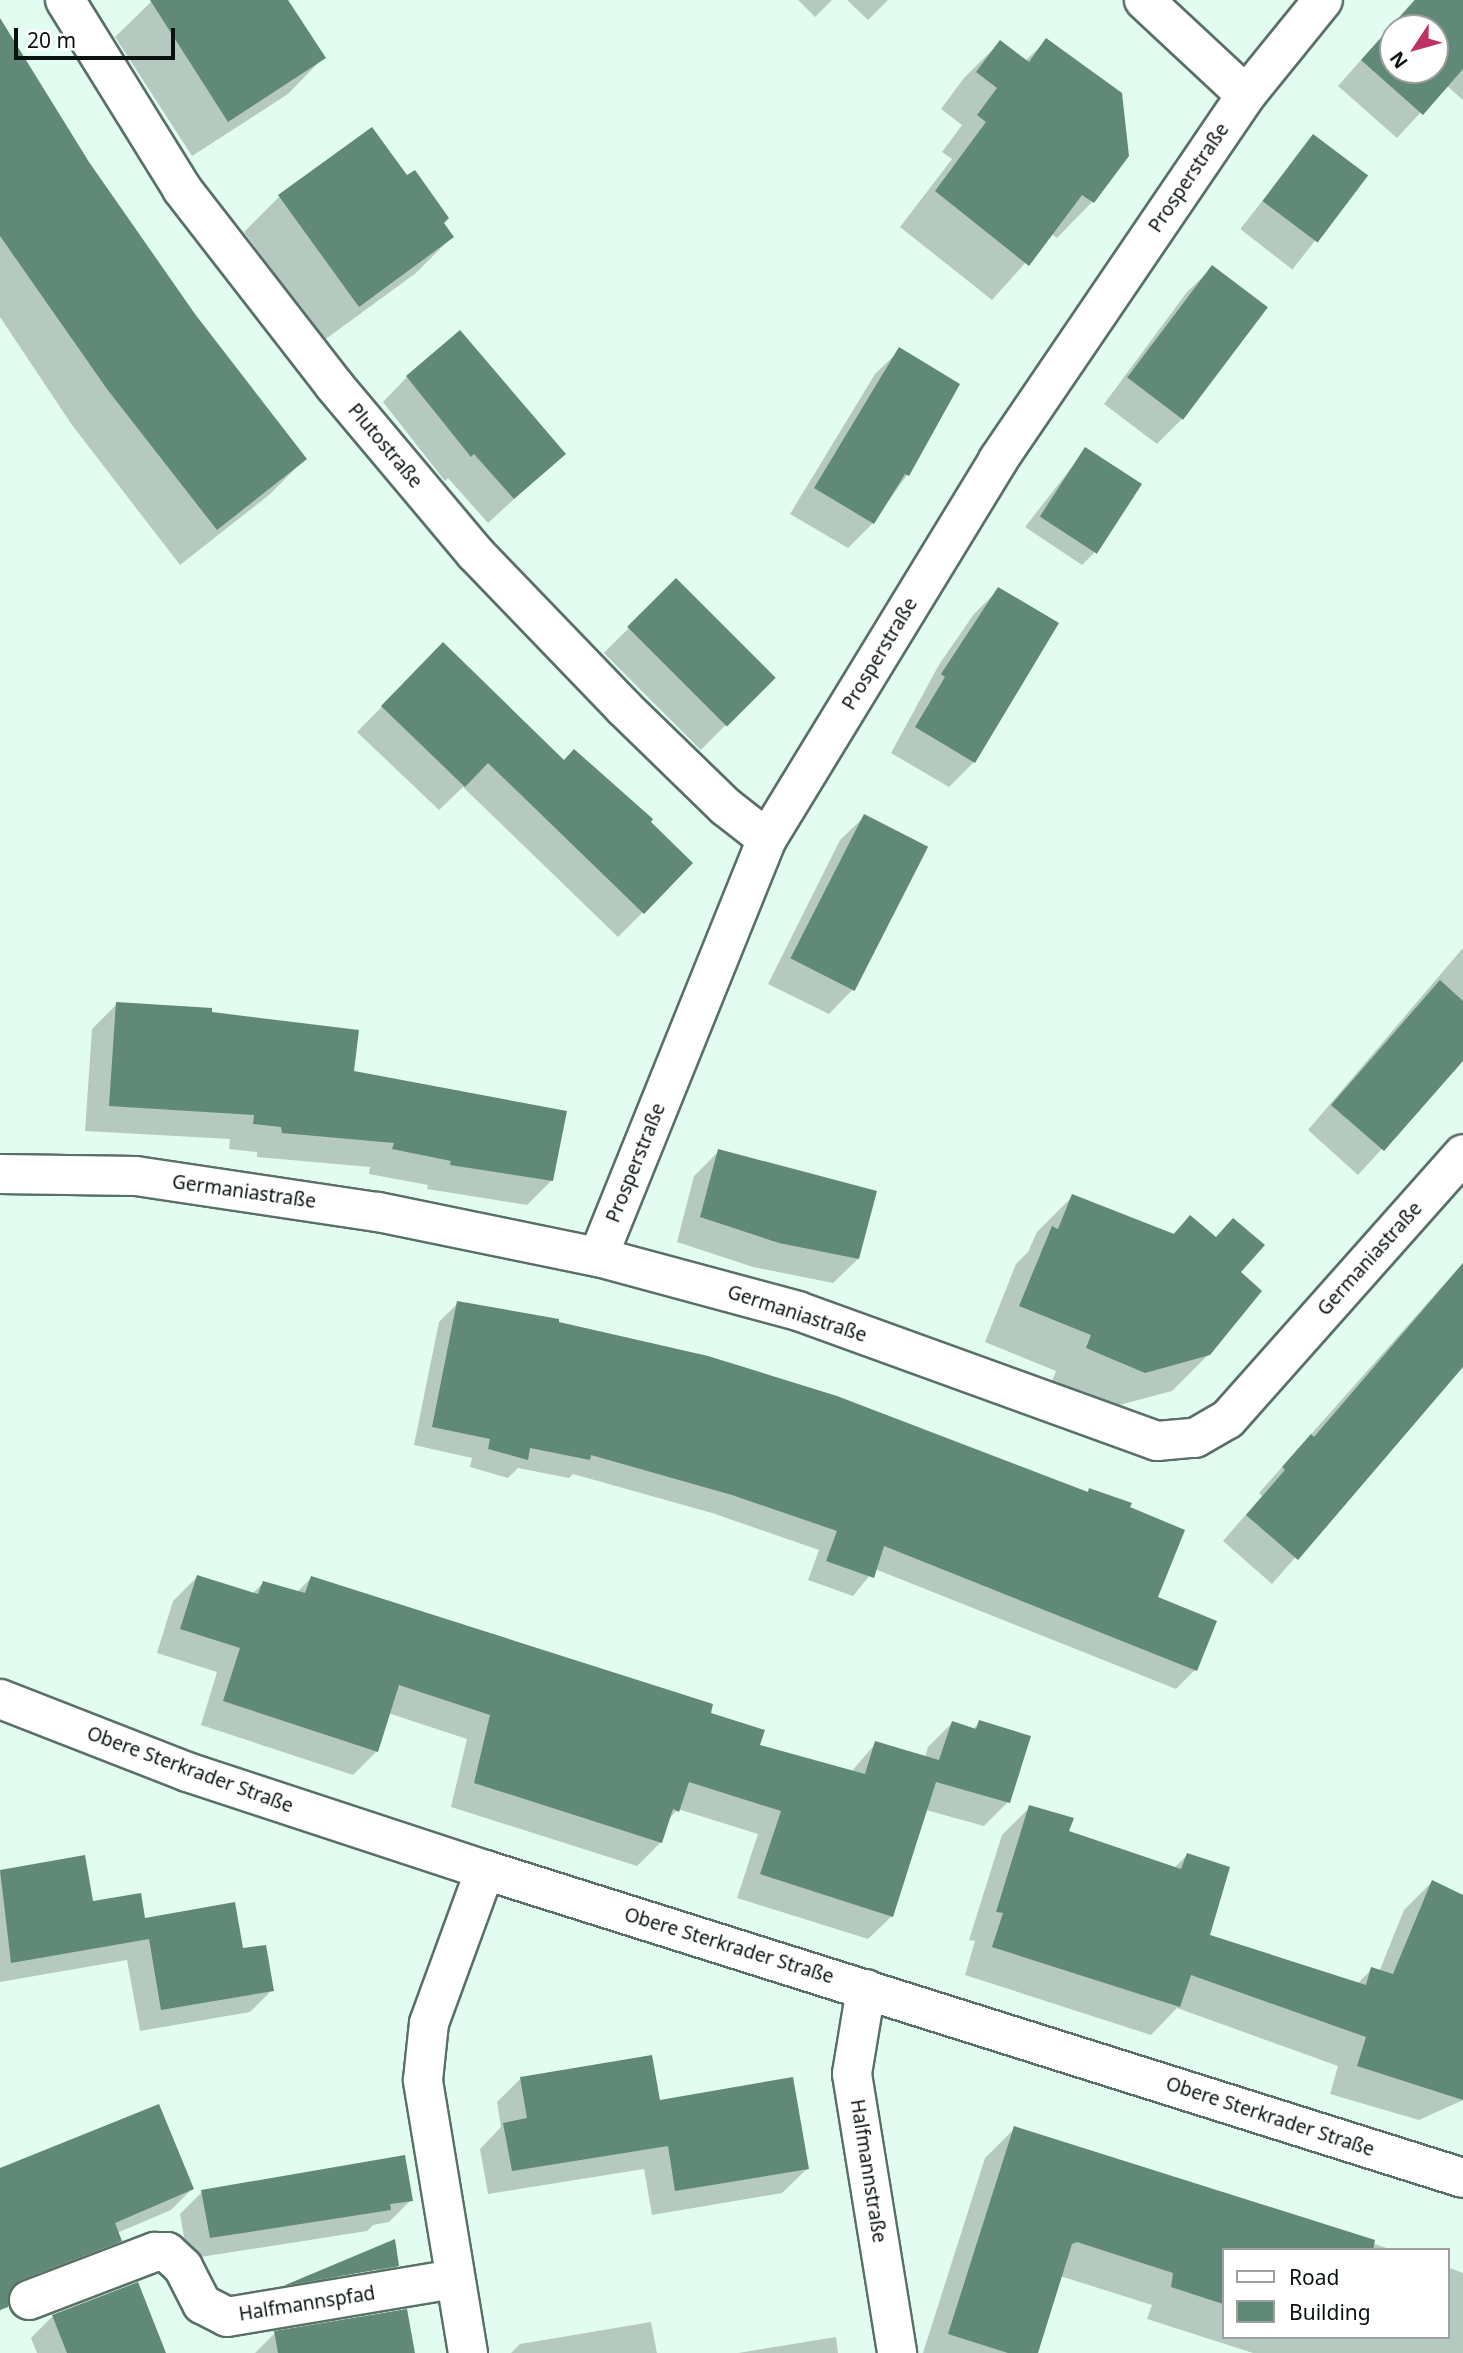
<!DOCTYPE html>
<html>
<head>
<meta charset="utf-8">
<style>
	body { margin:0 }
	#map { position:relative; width:1463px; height:2353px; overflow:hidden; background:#e3fcf1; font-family:"Noto Sans",sans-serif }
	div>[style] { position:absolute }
	.shadow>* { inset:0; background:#0003; transform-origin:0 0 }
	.building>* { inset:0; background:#618978; transform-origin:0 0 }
	.roads { filter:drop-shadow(2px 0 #5a7066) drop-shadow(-2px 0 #5a7066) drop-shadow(0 2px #5a7066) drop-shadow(0 -2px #5a7066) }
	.street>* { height:38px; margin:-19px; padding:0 19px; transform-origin:19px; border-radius:19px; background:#fff }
	.secondary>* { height:38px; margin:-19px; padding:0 19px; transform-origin:19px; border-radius:19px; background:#fff }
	span { translate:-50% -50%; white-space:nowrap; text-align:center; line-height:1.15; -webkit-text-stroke:5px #fff; paint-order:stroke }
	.street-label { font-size:19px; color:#09120e }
	.legend { position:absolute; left:1222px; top:2248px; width:228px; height:91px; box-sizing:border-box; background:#fff; border:2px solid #9da09f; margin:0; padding:9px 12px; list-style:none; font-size:21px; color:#09120e }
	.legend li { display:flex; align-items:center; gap:14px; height:35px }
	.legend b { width:35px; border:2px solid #9da09f }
	.north { position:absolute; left:1379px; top:14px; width:70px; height:70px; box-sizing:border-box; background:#fff; border:2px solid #9da09f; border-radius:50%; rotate:234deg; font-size:19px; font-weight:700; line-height:28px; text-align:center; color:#09120e }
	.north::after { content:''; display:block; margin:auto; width:24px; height:32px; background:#be3265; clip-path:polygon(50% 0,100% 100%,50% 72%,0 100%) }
	.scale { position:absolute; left:14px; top:28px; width:161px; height:32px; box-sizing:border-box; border:4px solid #09120e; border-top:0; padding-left:9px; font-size:21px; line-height:24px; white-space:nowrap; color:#09120e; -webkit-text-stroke:5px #fff; paint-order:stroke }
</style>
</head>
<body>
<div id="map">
	<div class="shadow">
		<div style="clip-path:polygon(153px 0,285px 0,323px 58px,288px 94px,192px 156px,115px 37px)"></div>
		<div style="clip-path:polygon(798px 0,832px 0,815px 17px)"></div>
		<div style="clip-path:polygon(847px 0,888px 0,868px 20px)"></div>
		<div style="clip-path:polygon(evenodd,1414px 0,1463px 0,1463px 100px,1446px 85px,1397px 138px,1338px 86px,1414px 0,1393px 28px,1435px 28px,1435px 70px,1393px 70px,1393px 28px)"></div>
		<div style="clip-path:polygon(0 21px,87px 163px,194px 315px,305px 459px,269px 495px,180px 565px,72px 425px,0 317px)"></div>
		<div style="clip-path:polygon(1047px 40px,1092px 202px,1057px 238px,1051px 234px,992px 300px,900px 227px,952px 159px,942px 152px,962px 125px,941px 109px,964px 78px,1000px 42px,1025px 61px)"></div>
		<div style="left:1313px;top:136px;width:66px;height:118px;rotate:38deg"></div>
		<div style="clip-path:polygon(279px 197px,442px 223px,452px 237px,416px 273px,323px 341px,244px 232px)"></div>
		<div style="clip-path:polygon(1212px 268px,1182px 419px,1157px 444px,1104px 404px,1187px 292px)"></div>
		<div style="clip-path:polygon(900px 350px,907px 475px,873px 523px,848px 548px,790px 514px,875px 374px)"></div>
		<div style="clip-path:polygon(407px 377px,564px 453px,488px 523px,448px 478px,445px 481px,383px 402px)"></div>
		<div style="clip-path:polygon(1086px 449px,1094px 553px,1082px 565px,1025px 527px)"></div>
		<div style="left:676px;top:581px;width:137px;height:102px;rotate:45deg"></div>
		<div style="clip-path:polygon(999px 589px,1056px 624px,974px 762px,949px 787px,891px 753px,940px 663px,974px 614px)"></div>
		<div style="clip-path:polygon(443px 645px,564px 762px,643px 912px,618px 937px,463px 787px,439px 810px,357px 732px)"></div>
		<div style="clip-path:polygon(865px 816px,925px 846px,853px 989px,829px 1014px,768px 984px,840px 840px)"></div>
		<div style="clip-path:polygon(1463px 948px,1463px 1060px,1358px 1175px,1308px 1130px)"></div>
		<div style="clip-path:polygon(117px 1004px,210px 1014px,352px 1072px,552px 1180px,527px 1205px,427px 1189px,428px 1185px,369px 1174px,370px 1167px,257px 1157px,257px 1152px,229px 1149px,230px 1139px,85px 1131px,92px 1029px)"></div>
		<div style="clip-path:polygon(719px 1151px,858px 1259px,833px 1283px,753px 1267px,677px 1242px,694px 1176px)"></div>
		<div style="clip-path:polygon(1073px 1196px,1172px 1235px,1190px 1217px,1215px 1238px,1238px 1273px,1209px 1354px,1172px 1391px,1108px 1408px,1051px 1384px,1056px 1371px,985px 1342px,1016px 1264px,1028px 1252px,1037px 1232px)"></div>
		<div style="clip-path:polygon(1463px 1263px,1463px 1366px,1272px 1584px,1223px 1541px,1262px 1496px,1259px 1493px)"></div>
		<div style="clip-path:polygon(458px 1303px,557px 1324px,1086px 1493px,1090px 1490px,1127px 1508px,1156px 1598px,1195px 1670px,1176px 1689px,875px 1569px,853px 1596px,808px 1580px,819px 1550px,712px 1513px,573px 1474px,569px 1478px,518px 1468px,508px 1478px,470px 1467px,472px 1458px,414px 1445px,439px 1322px)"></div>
		<div style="clip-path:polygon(197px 1577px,252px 1594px,263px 1583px,297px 1592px,311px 1578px,708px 1714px,757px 1746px,851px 1772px,876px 1743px,925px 1758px,928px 1747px,952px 1723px,972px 1730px,980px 1722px,1008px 1802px,984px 1826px,926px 1810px,892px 1916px,868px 1939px,737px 1898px,758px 1834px,678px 1809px,667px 1821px,661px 1842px,637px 1866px,451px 1807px,467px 1739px,388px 1713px,377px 1751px,353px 1775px,201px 1725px,217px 1672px,157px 1653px,173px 1601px)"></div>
		<div style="clip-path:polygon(1030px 1807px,1067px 1832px,1174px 1868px,1187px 1855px,1208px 1936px,1357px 1984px,1372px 1969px,1379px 1972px,1404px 1910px,1432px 1882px,1463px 1895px,1463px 2100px,1419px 2120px,1330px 2094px,1338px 2066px,1177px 2008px,1151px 2035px,965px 1975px,975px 1941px,969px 1940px,1002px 1835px)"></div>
		<div style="clip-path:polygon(84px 1857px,92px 1903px,242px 1950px,272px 1990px,250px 2012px,140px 2031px,127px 1960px,0 1982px,0 1872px)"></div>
		<div style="clip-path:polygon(521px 2078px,658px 2102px,807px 2169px,782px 2193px,652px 2215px,644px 2169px,488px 2194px,480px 2149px,501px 2127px,497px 2102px)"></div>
		<div style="clip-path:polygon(1015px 2128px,1393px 2250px,1223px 2250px,1223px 2337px,1447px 2337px,1447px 2267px,1463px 2273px,1463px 2353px,1253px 2353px,1147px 2319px,1152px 2305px,1060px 2276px,1036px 2353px,923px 2353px,985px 2158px)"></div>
		<div style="clip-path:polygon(0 2170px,192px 2189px,171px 2210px,117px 2233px,120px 2241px,99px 2262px,8px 2297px,0 2312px)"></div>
		<div style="clip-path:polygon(202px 2192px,411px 2200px,389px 2222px,373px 2225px,367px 2231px,188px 2259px,180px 2214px)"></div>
		<div style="clip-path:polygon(evenodd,394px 2241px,398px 2265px,373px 2290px,262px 2309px,284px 2287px,394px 2241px,379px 2268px,379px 2271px,335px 2278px,343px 2274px,379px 2268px)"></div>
		<div style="clip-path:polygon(53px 2316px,164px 2353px,37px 2353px,31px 2338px)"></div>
		<div style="clip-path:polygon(651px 2322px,657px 2353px,511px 2353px,520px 2344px)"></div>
		<div style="clip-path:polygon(275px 2333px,413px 2353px,255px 2353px)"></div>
		<div style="clip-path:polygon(836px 2337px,838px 2353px,738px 2353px)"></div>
	</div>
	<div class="building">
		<div style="clip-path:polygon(150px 0,288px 0,326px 58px,228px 122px)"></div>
		<div style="clip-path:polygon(evenodd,1415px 0,1463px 0,1463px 69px,1423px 115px,1361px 60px,1415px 0,1393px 28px,1435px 28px,1435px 70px,1393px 70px,1393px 28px)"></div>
		<div style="clip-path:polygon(0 18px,89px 162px,195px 314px,307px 459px,217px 530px,107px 389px,0 236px)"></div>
		<div style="clip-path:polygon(1046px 38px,1122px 93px,1129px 156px,1094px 203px,1082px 195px,1029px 266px,935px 191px,986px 122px,977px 115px,997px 88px,976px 72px,1000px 40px,1029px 62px)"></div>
		<div style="clip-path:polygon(372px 127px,407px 175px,415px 170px,449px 218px,444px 223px,454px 237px,359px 307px,278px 195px)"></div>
		<div style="left:1313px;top:134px;width:69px;height:84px;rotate:37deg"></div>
		<div style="left:1212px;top:265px;width:70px;height:141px;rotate:37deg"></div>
		<div style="clip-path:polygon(460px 330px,566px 454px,514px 499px,474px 454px,471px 457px,406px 376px)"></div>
		<div style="clip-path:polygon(899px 347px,960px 384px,909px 476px,905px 474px,874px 524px,814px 488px)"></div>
		<div style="left:1085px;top:447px;width:68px;height:83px;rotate:33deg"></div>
		<div style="left:676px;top:578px;width:141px;height:69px;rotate:45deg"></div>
		<div style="clip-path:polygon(998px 587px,1059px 623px,975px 763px,915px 727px,945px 677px,941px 674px)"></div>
		<div style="clip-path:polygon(443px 642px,564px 760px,574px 749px,653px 819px,651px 822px,693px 863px,644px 914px,488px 763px,465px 787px,381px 706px)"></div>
		<div style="left:864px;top:814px;width:72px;height:162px;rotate:27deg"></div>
		<div style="clip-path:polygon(1440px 980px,1463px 1001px,1463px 1061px,1384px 1151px,1331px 1105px)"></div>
		<div style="clip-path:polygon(116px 1002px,212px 1008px,212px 1012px,359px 1030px,354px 1071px,567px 1111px,553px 1181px,450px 1165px,451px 1161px,392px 1149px,394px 1143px,282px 1133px,281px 1127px,253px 1124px,254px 1115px,109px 1106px)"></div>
		<div style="clip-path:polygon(718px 1149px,877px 1191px,859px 1259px,779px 1243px,700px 1217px)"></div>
		<div style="clip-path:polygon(1072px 1194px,1174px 1234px,1190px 1215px,1216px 1237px,1233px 1218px,1265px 1245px,1241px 1272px,1262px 1291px,1210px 1355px,1145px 1373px,1086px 1348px,1091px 1335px,1019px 1306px,1052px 1226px,1058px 1229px)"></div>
		<div style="clip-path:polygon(1463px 1263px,1463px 1367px,1298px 1560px,1246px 1515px,1285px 1470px,1282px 1467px,1311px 1434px,1314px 1437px)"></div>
		<div style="clip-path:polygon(457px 1301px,559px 1319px,559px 1322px,708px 1356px,837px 1396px,1088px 1492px,1089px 1488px,1132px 1503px,1130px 1507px,1185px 1530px,1158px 1597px,1217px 1621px,1197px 1671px,884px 1546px,874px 1578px,826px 1561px,837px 1531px,732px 1495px,591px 1455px,590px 1460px,530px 1448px,528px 1460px,488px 1449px,490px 1439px,432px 1427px)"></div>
		<div style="clip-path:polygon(197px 1575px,258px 1594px,263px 1581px,305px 1593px,311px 1576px,713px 1704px,711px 1713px,765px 1730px,760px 1745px,865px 1774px,875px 1741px,939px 1760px,952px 1721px,976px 1729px,979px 1720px,1031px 1736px,1010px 1803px,936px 1782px,893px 1917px,760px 1874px,781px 1811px,689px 1782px,679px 1812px,673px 1809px,662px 1843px,474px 1783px,490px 1715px,399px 1685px,378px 1752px,223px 1701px,240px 1648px,180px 1629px)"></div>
		<div style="clip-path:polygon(1029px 1805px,1074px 1818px,1069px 1831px,1181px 1869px,1187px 1853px,1230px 1867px,1210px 1935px,1366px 1985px,1371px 1967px,1393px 1974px,1432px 1880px,1463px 1895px,1463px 2100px,1357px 2066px,1366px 2037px,1191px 1975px,1180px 2007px,992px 1947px,1003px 1913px,996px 1912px)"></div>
		<div style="clip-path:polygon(85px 1855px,93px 1901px,141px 1893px,145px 1918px,235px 1902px,243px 1948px,266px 1945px,274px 1991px,161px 2010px,149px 1939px,11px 1963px,0 1870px)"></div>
		<div style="clip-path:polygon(652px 2055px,660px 2100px,793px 2077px,809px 2169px,675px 2191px,668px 2146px,512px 2171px,503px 2123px,527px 2118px,520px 2077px)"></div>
		<div style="clip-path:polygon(159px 2104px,194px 2189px,115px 2223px,122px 2241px,21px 2280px,12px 2287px,8px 2307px,0 2310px,0 2168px)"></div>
		<div style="clip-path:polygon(1014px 2126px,1375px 2240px,1373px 2250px,1223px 2250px,1223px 2304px,1171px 2287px,1173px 2273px,1077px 2242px,1072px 2244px,1038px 2353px,1008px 2353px,948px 2334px)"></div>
		<div style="clip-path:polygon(405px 2155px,413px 2201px,390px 2204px,391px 2210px,210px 2238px,201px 2190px)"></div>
		<div style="clip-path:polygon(395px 2239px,399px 2266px,283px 2286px)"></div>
		<div style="clip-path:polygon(138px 2282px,166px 2353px,67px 2353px,52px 2315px)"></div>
		<div style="clip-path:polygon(407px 2309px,415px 2353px,278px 2353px,274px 2331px)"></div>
	</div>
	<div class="roads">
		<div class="street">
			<div style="left:65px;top:0;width:222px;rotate:58.2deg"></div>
			<div style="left:182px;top:189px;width:248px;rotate:52.2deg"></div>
			<div style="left:334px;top:385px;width:219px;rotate:50deg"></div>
			<div style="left:475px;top:553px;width:214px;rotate:46.1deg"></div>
			<div style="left:623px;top:707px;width:144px;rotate:44.2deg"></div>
			<div style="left:726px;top:807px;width:52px;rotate:38deg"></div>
			<div style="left:1144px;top:0;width:139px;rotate:43deg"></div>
			<div style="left:0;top:1174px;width:136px;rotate:0.8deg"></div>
			<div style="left:136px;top:1176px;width:245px;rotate:8.5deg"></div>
			<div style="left:378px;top:1212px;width:225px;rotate:11.6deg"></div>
			<div style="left:598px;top:1257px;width:207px;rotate:15.1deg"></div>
			<div style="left:798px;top:1311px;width:382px;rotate:19.9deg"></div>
			<div style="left:1157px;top:1441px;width:38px;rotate:-5deg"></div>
			<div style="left:1195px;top:1438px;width:38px;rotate:-30deg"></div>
			<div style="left:1228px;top:1419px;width:354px;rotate:-48.4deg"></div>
			<div style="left:598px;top:1257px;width:451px;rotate:-68deg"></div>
			<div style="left:767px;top:839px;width:444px;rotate:-58.6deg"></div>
			<div style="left:998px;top:460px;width:441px;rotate:-55.8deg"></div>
			<div style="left:1246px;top:95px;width:122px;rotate:-51deg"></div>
			<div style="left:866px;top:1989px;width:86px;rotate:99.4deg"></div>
			<div style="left:852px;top:2074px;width:283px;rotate:80.8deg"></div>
			<div style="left:29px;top:2300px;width:135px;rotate:-20.9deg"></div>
			<div style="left:155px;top:2252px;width:12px"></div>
			<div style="left:167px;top:2252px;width:22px;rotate:43deg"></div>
			<div style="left:183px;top:2267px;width:42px;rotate:62.8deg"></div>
			<div style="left:202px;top:2304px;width:28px;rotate:27deg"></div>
			<div style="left:227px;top:2317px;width:231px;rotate:-9.5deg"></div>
			<div style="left:468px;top:2353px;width:277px;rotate:-99.4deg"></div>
			<div style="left:423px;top:2080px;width:57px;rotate:-84deg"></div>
			<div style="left:429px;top:2023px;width:163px;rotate:-69.9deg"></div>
		</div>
		<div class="secondary">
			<div style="left:0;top:1699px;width:201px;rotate:21.3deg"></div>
			<div style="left:187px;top:1772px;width:314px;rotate:18.2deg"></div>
			<div style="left:485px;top:1870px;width:1025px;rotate:17.48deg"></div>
		</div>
	</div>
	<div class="street-label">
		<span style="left:1189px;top:178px;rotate:-56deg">Prosperstraße</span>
		<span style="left:385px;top:446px;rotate:50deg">Plutostraße</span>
		<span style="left:880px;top:654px;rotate:-59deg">Prosperstraße</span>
		<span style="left:636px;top:1163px;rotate:-68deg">Prosperstraße</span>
		<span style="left:244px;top:1192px;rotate:8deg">Germaniastraße</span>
		<span style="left:1370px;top:1259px;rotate:-48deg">Germaniastraße</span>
		<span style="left:797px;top:1314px;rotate:18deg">Germaniastraße</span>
		<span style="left:190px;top:1770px;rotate:20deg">Obere Sterkrader Straße</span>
		<span style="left:729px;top:1946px;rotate:17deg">Obere Sterkrader Straße</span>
		<span style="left:1270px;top:2117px;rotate:18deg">Obere Sterkrader Straße</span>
		<span style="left:868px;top:2171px;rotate:81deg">Halfmannstraße</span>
		<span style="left:307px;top:2304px;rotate:-9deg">Halfmannspfad</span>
	</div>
	<ul class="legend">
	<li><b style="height:9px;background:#fff"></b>Road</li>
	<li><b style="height:19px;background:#618978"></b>Building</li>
	</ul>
	<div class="north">N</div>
	<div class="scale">20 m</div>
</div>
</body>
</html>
